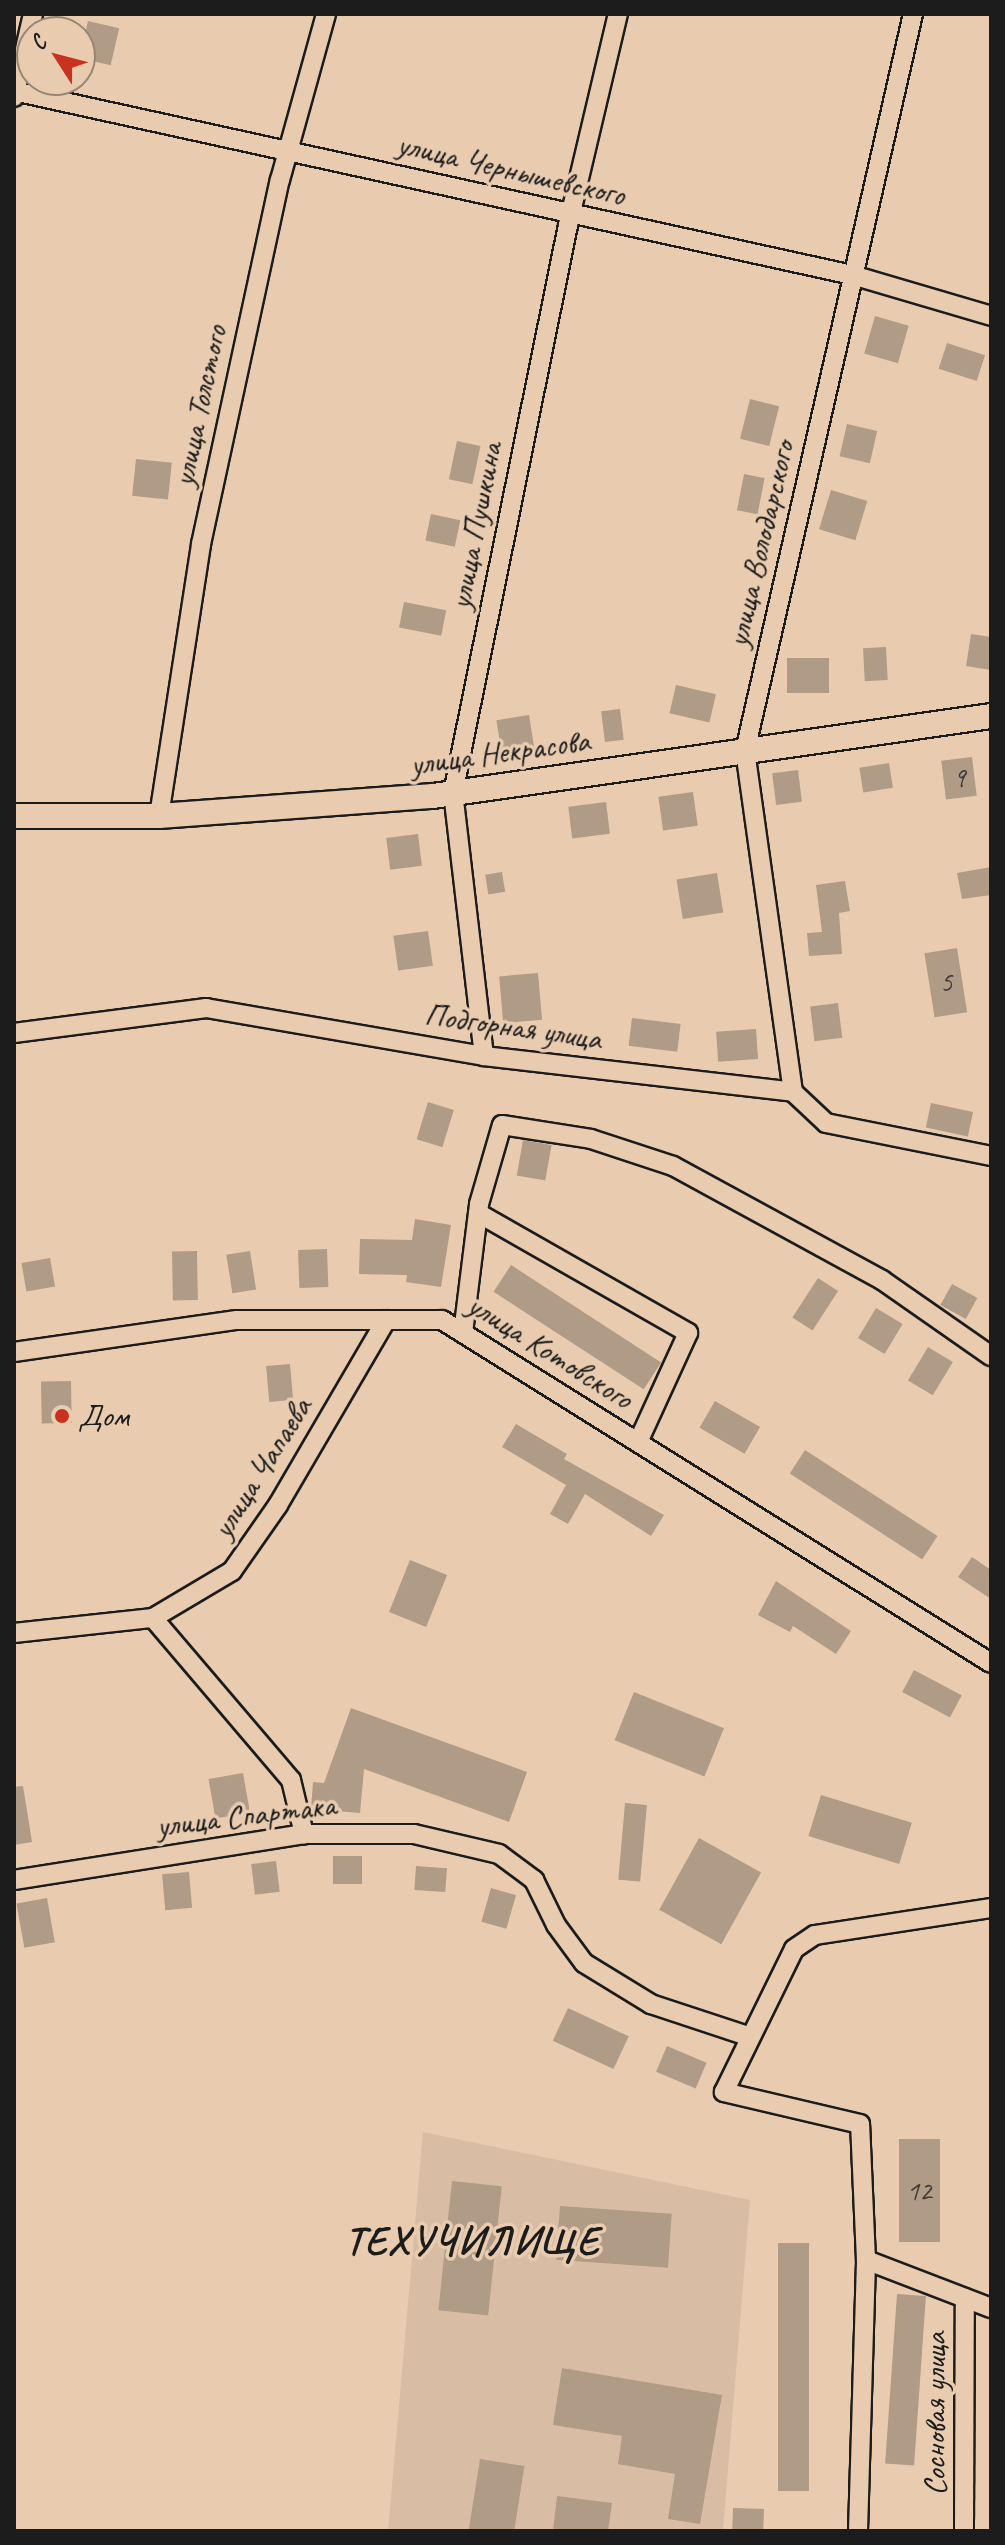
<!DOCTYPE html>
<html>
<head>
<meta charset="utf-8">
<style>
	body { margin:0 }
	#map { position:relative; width:1005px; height:2545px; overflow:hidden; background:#e9ccb0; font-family:Caveat,sans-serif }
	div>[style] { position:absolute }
	.built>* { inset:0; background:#d8bda4 }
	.building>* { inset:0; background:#b09b87; transform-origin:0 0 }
	.roads { filter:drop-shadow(2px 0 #1c1c1c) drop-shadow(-2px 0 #1c1c1c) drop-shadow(0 2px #1c1c1c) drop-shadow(0 -2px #1c1c1c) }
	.street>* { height:18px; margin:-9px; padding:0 9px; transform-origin:9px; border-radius:9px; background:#e9ccb0 }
	.secondary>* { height:24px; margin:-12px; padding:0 12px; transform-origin:12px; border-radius:12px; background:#e9ccb0 }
	.dots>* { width:22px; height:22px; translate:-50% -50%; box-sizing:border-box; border:4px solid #e9ccb0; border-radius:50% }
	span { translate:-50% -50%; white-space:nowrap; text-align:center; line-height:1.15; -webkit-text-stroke:7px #e9ccb0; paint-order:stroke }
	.number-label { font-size:28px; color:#413c37 }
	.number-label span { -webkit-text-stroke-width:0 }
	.street-label { font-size:32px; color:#1c1c1c }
	.poi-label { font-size:32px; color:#1c1c1c }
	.left { translate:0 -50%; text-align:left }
	.district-label { font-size:40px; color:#1c1c1c; font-weight:700; letter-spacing:2px }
	.frame { position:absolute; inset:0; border:16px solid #1c1c1c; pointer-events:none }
	.north { position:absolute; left:16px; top:16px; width:80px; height:80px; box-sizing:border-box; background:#e9ccb0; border:2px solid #978675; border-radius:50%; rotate:306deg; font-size:22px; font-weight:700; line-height:32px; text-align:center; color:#1c1c1c }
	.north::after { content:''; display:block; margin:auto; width:28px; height:36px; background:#c8321e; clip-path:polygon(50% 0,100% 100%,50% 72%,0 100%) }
</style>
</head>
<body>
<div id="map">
	<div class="built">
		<div style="clip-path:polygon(423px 2132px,750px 2200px,723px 2531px,388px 2531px)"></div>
	</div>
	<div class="building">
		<div style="left:88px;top:21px;width:32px;height:38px;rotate:13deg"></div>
		<div style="left:875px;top:316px;width:35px;height:39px;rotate:16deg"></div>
		<div style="left:947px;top:343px;width:40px;height:27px;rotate:18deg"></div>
		<div style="left:750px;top:399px;width:30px;height:41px;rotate:14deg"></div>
		<div style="left:847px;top:424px;width:31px;height:33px;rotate:13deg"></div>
		<div style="left:457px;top:441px;width:24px;height:39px;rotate:12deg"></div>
		<div style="left:136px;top:459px;width:36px;height:37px;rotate:6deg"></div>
		<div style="left:744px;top:474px;width:21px;height:37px;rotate:11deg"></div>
		<div style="left:831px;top:490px;width:38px;height:41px;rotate:17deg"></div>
		<div style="left:431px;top:514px;width:30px;height:27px;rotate:12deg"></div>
		<div style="left:404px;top:602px;width:43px;height:26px;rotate:11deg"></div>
		<div style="clip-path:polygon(971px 634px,991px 637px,991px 670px,966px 666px)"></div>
		<div style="left:886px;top:647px;width:33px;height:23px;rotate:87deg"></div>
		<div style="left:787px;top:658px;width:42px;height:35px"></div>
		<div style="left:676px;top:685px;width:41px;height:29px;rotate:13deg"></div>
		<div style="left:620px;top:709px;width:31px;height:19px;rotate:83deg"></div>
		<div style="left:529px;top:715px;width:37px;height:33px;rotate:81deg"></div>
		<div style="left:972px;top:757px;width:39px;height:31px;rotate:83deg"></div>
		<div style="left:889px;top:763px;width:25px;height:30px;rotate:81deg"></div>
		<div style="left:798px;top:770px;width:32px;height:26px;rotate:83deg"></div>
		<div style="left:693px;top:792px;width:34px;height:35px;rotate:82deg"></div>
		<div style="left:606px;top:802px;width:32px;height:38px;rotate:83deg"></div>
		<div style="left:418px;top:834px;width:32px;height:32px;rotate:83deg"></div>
		<div style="clip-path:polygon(991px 867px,991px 895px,962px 899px,957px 873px)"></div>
		<div style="left:502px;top:872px;width:20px;height:17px;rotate:81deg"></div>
		<div style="left:717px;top:873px;width:40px;height:41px;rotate:81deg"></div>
		<div style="clip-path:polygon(845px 881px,850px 911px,839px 913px,842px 954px,809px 956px,807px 933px,822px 932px,816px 885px)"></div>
		<div style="left:428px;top:931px;width:35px;height:35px;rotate:82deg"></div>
		<div style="left:957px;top:948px;width:65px;height:33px;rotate:81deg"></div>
		<div style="left:538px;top:973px;width:47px;height:39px;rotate:85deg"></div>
		<div style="left:838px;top:1003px;width:35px;height:28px;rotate:83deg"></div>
		<div style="left:632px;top:1018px;width:49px;height:28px;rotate:7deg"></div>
		<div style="left:756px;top:1029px;width:30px;height:40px;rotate:86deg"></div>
		<div style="left:428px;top:1102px;width:27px;height:39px;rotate:17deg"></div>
		<div style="left:931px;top:1103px;width:43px;height:25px;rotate:12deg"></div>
		<div style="left:523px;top:1140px;width:29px;height:36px;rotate:10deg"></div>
		<div style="clip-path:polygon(415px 1219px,451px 1225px,441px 1287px,406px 1282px,407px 1275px,359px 1274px,360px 1239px,412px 1240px)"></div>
		<div style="left:327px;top:1249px;width:38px;height:29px;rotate:88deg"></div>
		<div style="left:197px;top:1251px;width:49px;height:25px;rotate:89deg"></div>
		<div style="left:250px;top:1251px;width:39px;height:24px;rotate:81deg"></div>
		<div style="left:50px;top:1258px;width:29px;height:29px;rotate:80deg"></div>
		<div style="left:511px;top:1265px;width:179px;height:32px;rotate:33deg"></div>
		<div style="left:818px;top:1278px;width:24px;height:47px;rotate:33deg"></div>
		<div style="left:952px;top:1284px;width:29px;height:24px;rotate:29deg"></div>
		<div style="left:876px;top:1308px;width:31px;height:35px;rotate:31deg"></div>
		<div style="left:928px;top:1347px;width:29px;height:39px;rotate:31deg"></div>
		<div style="left:290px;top:1364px;width:36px;height:24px;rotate:85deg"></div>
		<div style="left:71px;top:1381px;width:42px;height:30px;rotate:89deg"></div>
		<div style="left:715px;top:1401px;width:52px;height:31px;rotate:30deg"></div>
		<div style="clip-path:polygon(516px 1424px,567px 1454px,564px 1459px,664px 1515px,651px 1536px,585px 1494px,568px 1524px,550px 1514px,566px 1485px,502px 1447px)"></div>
		<div style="left:805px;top:1450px;width:158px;height:28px;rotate:33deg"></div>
		<div style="clip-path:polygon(972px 1557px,991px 1570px,991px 1599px,958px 1577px)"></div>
		<div style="left:410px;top:1560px;width:40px;height:56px;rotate:22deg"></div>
		<div style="clip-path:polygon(776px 1581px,851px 1631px,836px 1654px,793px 1626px,790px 1632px,758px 1615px)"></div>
		<div style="left:914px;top:1670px;width:54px;height:25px;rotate:28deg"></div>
		<div style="left:634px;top:1692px;width:97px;height:52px;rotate:22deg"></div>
		<div style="clip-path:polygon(351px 1708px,527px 1772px,509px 1822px,364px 1769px,360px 1813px,311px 1809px,313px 1782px,324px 1783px)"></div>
		<div style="left:243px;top:1773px;width:40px;height:35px;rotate:80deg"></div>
		<div style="clip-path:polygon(23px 1786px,32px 1842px,14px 1845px,14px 1787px)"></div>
		<div style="left:821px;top:1795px;width:95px;height:43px;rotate:17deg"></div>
		<div style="left:625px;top:1803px;width:22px;height:77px;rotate:5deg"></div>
		<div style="left:699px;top:1838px;width:71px;height:82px;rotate:29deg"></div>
		<div style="left:333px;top:1856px;width:29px;height:28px"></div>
		<div style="left:276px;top:1861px;width:31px;height:25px;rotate:83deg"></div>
		<div style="left:416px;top:1866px;width:31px;height:24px;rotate:4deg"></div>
		<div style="left:189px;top:1872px;width:36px;height:27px;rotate:85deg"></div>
		<div style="left:491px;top:1888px;width:26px;height:35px;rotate:16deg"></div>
		<div style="left:47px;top:1898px;width:45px;height:31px;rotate:80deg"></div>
		<div style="left:568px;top:2008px;width:67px;height:36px;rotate:25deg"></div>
		<div style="left:667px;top:2046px;width:43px;height:28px;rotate:23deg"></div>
		<div style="left:899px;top:2139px;width:41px;height:103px"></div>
		<div style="left:452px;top:2181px;width:50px;height:130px;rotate:6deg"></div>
		<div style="left:560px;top:2206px;width:112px;height:54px;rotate:4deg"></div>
		<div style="left:778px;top:2243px;width:31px;height:248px"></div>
		<div style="left:897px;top:2294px;width:29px;height:170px;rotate:4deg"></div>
		<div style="clip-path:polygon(562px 2368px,722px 2395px,700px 2524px,668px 2519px,675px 2474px,618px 2464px,622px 2436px,553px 2425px)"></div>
		<div style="left:480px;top:2459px;width:45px;height:73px;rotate:9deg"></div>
		<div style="clip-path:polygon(557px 2496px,612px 2503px,608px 2531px,553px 2531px)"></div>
		<div style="left:733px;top:2508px;width:31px;height:23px;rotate:2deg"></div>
	</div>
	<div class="roads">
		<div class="street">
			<div style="left:14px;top:91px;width:858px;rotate:12.38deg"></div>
			<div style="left:852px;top:275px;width:145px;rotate:16.4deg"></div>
			<div style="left:14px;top:97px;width:85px;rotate:-77.1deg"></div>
			<div style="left:159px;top:816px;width:275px;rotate:-81.2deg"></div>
			<div style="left:201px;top:544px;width:372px;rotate:-77.8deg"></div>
			<div style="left:280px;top:180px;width:172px;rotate:-74.5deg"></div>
			<div style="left:14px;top:1033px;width:194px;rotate:-7.4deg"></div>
			<div style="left:206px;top:1008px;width:282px;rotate:9.8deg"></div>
			<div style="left:484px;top:1056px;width:311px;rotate:6.6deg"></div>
			<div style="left:793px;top:1092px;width:45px;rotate:43.2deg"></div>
			<div style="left:826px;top:1123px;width:168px;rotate:11.3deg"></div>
			<div style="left:484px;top:1056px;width:265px;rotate:-96.7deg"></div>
			<div style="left:453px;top:793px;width:580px;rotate:-78.55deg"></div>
			<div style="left:568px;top:225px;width:217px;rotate:-76.7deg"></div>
			<div style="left:793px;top:1092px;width:344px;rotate:-98deg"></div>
			<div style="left:745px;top:751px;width:756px;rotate:-77.16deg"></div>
			<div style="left:478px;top:1213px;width:242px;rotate:29.7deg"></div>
			<div style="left:688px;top:1333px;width:120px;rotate:114.6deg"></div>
			<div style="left:463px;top:1333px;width:130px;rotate:-82.9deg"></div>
			<div style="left:479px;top:1204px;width:82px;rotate:-73.8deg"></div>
			<div style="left:502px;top:1125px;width:90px;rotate:8.9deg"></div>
			<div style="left:591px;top:1139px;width:86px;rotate:18.2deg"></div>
			<div style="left:673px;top:1166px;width:238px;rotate:28.6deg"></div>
			<div style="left:882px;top:1280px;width:133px;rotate:34.9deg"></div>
			<div style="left:14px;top:1352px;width:225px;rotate:-8.2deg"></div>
			<div style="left:237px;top:1320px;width:205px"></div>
			<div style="left:442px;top:1320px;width:647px;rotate:32deg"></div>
			<div style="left:153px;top:1618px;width:213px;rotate:49.6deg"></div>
			<div style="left:291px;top:1780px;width:56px;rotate:76.5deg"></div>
			<div style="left:14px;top:1633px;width:140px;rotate:-6.2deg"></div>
			<div style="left:153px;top:1618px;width:92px;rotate:-30.7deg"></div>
			<div style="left:232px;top:1571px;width:80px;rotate:-55.1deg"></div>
			<div style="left:278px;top:1505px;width:214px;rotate:-59.7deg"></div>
			<div style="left:14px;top:1880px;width:294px;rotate:-9deg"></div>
			<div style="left:304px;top:1834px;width:110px"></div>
			<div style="left:414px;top:1834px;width:87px;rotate:13.2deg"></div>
			<div style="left:499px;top:1854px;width:44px;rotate:36.6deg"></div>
			<div style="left:534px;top:1880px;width:50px;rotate:63.9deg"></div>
			<div style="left:556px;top:1925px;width:47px;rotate:53.6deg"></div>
			<div style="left:584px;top:1963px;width:79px;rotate:31.5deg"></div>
			<div style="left:651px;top:2004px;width:102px;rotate:18.3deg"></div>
			<div style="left:866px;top:2260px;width:134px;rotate:21deg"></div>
			<div style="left:858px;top:2531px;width:271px;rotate:-88.3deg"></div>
			<div style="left:866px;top:2260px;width:136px;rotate:-92.5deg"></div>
			<div style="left:860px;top:2124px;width:140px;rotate:-166.8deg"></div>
			<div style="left:724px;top:2092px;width:159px;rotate:-63.9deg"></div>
			<div style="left:794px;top:1949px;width:25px;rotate:-34deg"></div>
			<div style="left:815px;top:1935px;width:178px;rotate:-8.7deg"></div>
			<div style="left:964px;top:2531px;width:233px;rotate:-89.8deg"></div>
		</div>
		<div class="secondary">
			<div style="left:14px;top:816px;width:145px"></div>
			<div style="left:159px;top:816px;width:275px;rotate:-4.2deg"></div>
			<div style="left:433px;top:796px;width:564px;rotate:-8.16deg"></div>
		</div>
	</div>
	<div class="dots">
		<div style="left:62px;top:1416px;background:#c8321e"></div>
	</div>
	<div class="number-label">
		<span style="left:959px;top:778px">9</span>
		<span style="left:946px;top:982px">5</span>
		<span style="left:919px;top:2191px">12</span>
	</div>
	<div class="street-label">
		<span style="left:511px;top:170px;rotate:13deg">улица Чернышевского</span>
		<span style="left:200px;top:406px;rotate:-78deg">улица Толстого</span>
		<span style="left:476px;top:526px;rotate:-79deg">улица Пушкина</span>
		<span style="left:761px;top:544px;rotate:-77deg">улица Володарского</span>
		<span style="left:500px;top:753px;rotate:-8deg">улица Некрасова</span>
		<span style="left:513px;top:1027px;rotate:8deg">Подгорная улица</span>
		<span style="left:550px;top:1352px;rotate:32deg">улица Котовского</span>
		<span style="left:262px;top:1468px;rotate:-58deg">улица Чапаева</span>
		<span style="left:246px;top:1816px;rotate:-7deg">улица Спартака</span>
		<span style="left:935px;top:2414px;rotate:-90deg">Сосновая улица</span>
	</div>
	<div class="poi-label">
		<span class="left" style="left:78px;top:1416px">Дом</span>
	</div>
	<div class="district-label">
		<span style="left:473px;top:2241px">ТЕХУЧИЛИЩЕ</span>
	</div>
	<div class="frame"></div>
	<div class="north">С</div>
</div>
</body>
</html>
